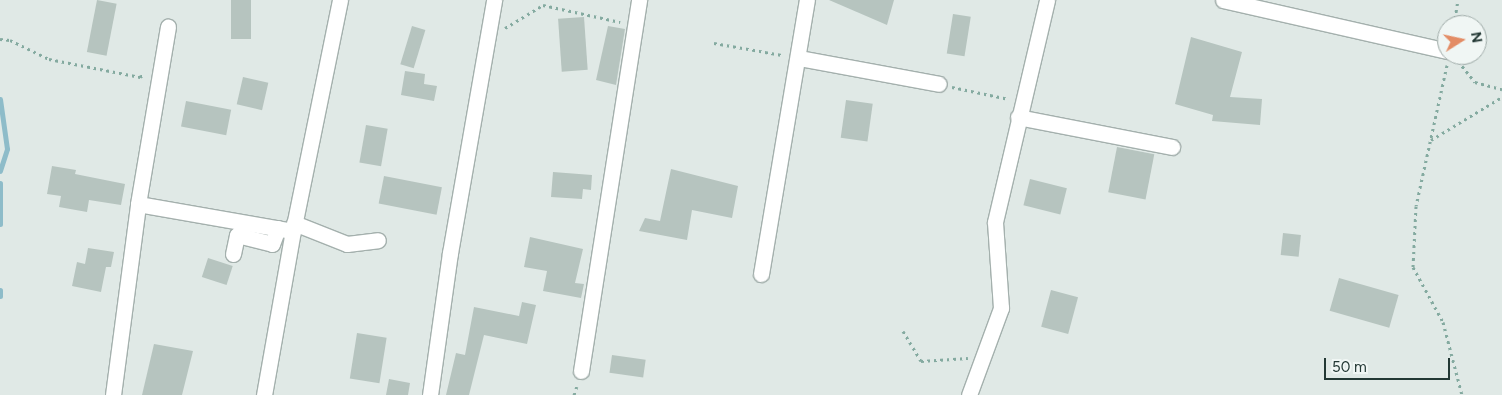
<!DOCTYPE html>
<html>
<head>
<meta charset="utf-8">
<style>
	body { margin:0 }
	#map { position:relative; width:1502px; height:395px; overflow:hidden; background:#e0e9e6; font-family:Figtree,sans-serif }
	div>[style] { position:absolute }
	.stream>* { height:5px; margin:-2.5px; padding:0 2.5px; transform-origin:2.5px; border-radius:2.5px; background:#8ebcc9 }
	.building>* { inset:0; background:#b6c4bf; transform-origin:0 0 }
	.path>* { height:3px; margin-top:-1.5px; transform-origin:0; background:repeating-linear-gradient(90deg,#84aaa0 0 2.5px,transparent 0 6.5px) }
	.roads { filter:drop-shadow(1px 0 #a4b0ad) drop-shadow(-1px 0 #a4b0ad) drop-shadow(0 1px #a4b0ad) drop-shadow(0 -1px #a4b0ad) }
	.minor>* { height:15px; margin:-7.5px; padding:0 7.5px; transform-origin:7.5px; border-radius:7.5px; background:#fff }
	span { translate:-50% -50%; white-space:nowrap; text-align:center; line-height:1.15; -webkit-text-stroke:4px #f0f6f4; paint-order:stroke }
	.north { position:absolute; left:1437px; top:15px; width:50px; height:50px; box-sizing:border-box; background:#f0f6f4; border:1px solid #9eaaa7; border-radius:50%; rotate:80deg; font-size:14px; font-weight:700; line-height:20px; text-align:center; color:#233834 }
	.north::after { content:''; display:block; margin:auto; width:18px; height:22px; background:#e38c65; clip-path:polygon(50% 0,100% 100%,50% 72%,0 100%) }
	.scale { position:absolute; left:1324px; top:358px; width:126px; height:22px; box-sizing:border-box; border:2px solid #233834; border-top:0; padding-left:6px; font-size:15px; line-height:18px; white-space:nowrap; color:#233834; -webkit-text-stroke:4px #f0f6f4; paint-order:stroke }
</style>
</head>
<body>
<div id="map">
	<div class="stream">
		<div style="left:0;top:99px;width:50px;rotate:82deg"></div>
		<div style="left:7px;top:149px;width:23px;rotate:108deg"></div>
		<div style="left:0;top:183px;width:41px;rotate:90deg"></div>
		<div style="left:0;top:290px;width:6px;rotate:90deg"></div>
	</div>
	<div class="building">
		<div style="left:97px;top:0;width:20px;height:53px;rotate:11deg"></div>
		<div style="left:231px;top:0;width:20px;height:39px"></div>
		<div style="clip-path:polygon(829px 0,894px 0,887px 25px)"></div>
		<div style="left:953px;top:14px;width:18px;height:40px;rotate:9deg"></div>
		<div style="left:584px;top:17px;width:53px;height:26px;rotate:86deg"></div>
		<div style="left:412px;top:26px;width:14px;height:40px;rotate:17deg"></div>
		<div style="clip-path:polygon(608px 26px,625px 29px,616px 85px,596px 80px)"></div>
		<div style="clip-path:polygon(1191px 37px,1242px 52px,1230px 97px,1262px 99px,1260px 125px,1212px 121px,1213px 115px,1175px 104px)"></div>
		<div style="clip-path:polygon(405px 71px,425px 74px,424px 84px,437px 86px,434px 101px,401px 95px)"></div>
		<div style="left:243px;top:77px;width:26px;height:28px;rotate:13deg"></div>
		<div style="left:846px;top:100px;width:27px;height:38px;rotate:8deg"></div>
		<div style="left:186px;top:101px;width:46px;height:26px;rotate:11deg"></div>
		<div style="left:366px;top:125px;width:22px;height:38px;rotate:10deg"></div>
		<div style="left:1117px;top:147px;width:38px;height:46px;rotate:11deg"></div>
		<div style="clip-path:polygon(52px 166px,76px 170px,75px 174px,125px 184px,121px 205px,89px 200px,87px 212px,59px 207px,61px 196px,47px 194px)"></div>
		<div style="clip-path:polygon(671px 169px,738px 186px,732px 218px,692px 210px,687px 240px,639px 231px,645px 218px,660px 221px)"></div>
		<div style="clip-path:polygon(553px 172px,592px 175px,591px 190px,583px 189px,582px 199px,551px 197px)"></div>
		<div style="left:384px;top:176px;width:59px;height:28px;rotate:11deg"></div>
		<div style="left:1030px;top:179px;width:38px;height:27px;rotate:14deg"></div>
		<div style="left:1283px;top:233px;width:18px;height:22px;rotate:6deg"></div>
		<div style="clip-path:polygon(530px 237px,583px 249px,575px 283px,584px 284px,581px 298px,543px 291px,547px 271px,524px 267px)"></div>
		<div style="clip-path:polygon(88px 248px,114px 252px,111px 267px,106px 267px,101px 292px,72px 286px,77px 262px,85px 264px)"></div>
		<div style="left:208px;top:258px;width:26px;height:20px;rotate:18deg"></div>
		<div style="left:1339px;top:278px;width:62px;height:34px;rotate:16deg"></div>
		<div style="left:1051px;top:290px;width:28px;height:38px;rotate:15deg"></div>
		<div style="clip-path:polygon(522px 302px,536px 305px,527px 344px,484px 335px,469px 395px,446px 395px,456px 353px,465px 355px,474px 307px,519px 316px)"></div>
		<div style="left:357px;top:333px;width:30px;height:46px;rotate:9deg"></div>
		<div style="clip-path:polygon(154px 344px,193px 351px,182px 395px,142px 395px)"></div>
		<div style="left:612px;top:355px;width:34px;height:18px;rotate:8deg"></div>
		<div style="clip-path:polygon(389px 379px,410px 383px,408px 395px,386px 395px)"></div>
	</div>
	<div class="path">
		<div style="left:1454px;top:25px;width:25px;rotate:-81deg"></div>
		<div style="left:505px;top:28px;width:44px;rotate:-31.2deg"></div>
		<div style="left:543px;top:5px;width:79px;rotate:12.4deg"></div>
		<div style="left:0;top:39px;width:10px;rotate:6deg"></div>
		<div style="left:10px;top:40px;width:43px;rotate:26deg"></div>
		<div style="left:49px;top:59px;width:93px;rotate:11.2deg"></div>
		<div style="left:140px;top:77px;width:5px;rotate:-37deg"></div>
		<div style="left:714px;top:43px;width:69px;rotate:10deg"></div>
		<div style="left:1458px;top:61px;width:27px;rotate:51deg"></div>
		<div style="left:1475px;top:82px;width:28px;rotate:15deg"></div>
		<div style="left:1447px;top:65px;width:144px;rotate:102.4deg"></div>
		<div style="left:1416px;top:206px;width:61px;rotate:92.8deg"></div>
		<div style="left:1413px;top:267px;width:63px;rotate:61.4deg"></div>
		<div style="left:1443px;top:322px;width:75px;rotate:75.4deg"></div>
		<div style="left:952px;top:87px;width:58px;rotate:11.9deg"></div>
		<div style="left:1431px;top:140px;width:83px;rotate:-31.2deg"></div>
		<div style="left:903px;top:331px;width:35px;rotate:59deg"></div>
		<div style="left:921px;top:361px;width:47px;rotate:-3.7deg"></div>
		<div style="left:574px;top:395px;width:9px;rotate:-72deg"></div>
	</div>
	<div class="roads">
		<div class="minor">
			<div style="left:1223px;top:0;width:230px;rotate:12.8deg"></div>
			<div style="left:799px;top:58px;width:142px;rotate:10.5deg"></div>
			<div style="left:1018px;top:117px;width:157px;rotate:11deg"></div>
			<div style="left:138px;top:204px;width:157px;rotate:9.9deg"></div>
			<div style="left:294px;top:223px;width:57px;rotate:21.6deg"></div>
			<div style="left:347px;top:244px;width:31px;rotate:-7deg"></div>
			<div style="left:233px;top:254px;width:19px;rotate:-78deg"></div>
			<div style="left:237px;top:235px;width:36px;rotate:14deg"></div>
			<div style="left:272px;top:244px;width:17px;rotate:-69deg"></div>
			<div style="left:761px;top:274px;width:278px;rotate:-80.5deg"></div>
			<div style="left:581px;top:371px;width:376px;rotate:-81.1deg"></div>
			<div style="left:113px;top:395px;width:193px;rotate:-82.5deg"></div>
			<div style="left:138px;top:204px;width:180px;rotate:-80.4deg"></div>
			<div style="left:264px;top:395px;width:167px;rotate:-80deg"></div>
			<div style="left:293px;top:231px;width:236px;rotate:-78.5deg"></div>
			<div style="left:430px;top:395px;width:143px;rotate:-82deg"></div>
			<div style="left:450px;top:253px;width:257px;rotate:-80.1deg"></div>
			<div style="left:969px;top:395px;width:93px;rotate:-69.8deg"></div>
			<div style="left:1001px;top:308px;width:86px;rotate:-94deg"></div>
			<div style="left:995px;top:222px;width:228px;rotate:-76.8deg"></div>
		</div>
	</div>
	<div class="north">N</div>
	<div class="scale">50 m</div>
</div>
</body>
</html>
